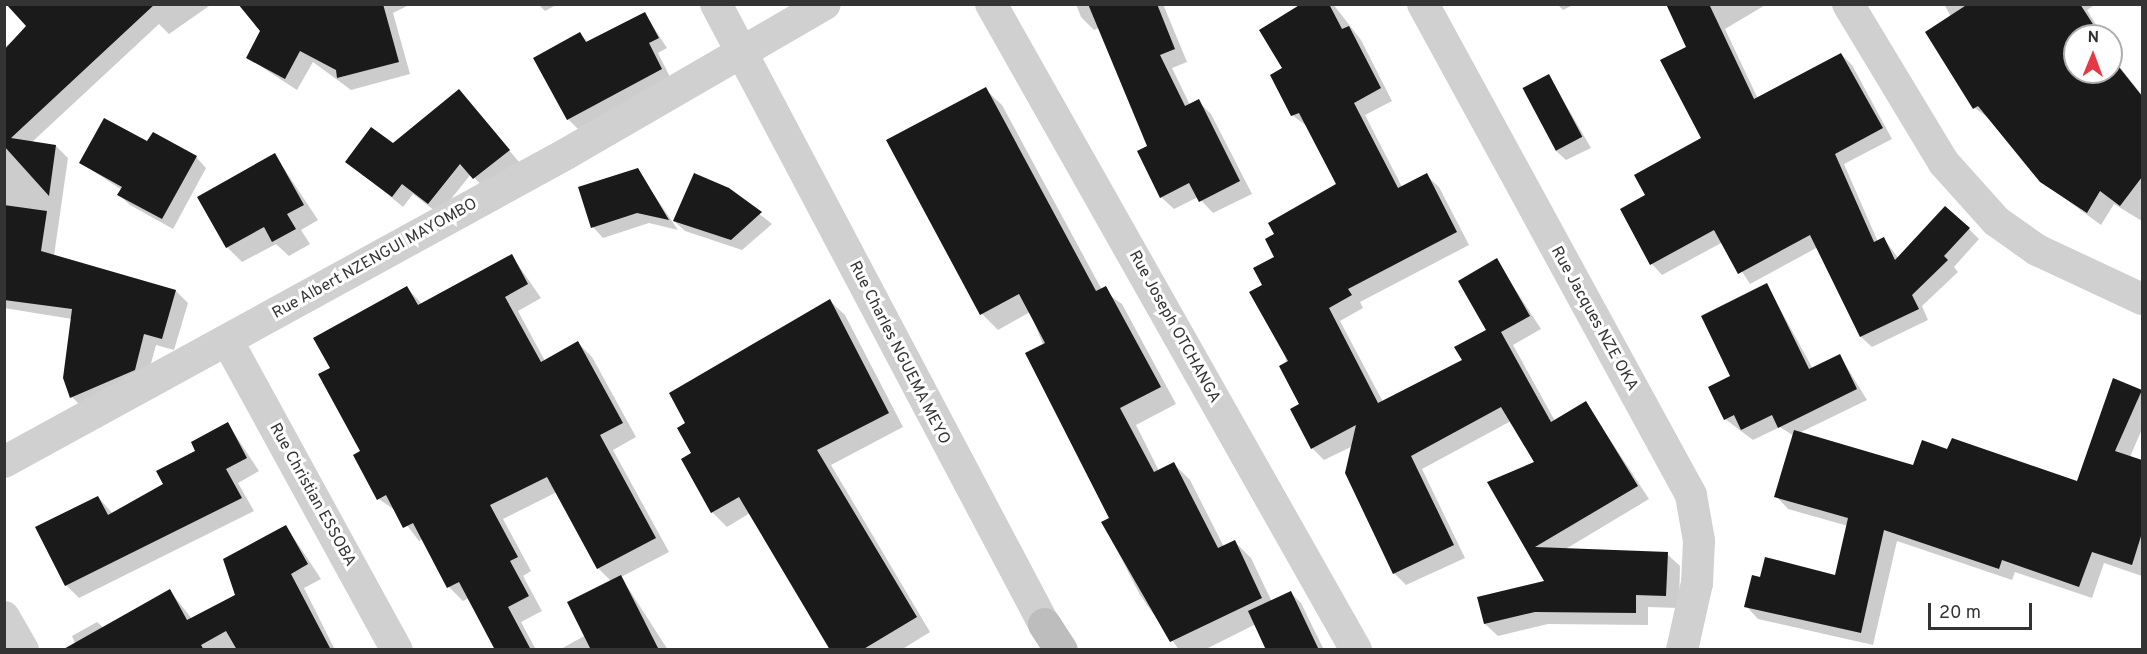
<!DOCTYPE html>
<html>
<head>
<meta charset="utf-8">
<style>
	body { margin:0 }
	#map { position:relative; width:2147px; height:654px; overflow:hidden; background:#fff; font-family:Overpass,sans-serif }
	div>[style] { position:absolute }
	.shadow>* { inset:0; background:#0003 }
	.building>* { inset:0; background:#1a1a1a; transform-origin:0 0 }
	.street>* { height:32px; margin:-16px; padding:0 16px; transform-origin:16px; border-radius:16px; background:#d0d0d0 }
	.secondary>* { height:33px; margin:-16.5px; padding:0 16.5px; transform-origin:16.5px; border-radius:16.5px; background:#bdbdbd }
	span { translate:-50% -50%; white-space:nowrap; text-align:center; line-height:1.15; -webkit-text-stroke:6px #fff; paint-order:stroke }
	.street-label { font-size:16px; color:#333 }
	.frame { position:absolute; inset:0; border:6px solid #333; pointer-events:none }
	.north { position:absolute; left:2063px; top:24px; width:60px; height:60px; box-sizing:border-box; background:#fff; border:2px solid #adadad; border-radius:50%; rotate:1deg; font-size:16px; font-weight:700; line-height:24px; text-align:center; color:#333 }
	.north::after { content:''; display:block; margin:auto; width:21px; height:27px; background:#e63946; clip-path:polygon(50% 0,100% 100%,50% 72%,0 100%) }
	.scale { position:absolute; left:1928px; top:603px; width:104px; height:27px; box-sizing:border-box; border:3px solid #333; border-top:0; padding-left:8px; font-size:18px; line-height:21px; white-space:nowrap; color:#333; -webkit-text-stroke:4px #fff; paint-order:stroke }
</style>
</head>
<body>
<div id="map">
	<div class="shadow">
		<div style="clip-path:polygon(8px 4px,212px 4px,169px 34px,159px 24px,31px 143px,56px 146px,68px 158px,54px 256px,176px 291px,188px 303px,174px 350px,156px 345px,146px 382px,84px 409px,72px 397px,72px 319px,4px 308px,4px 48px,28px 26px)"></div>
		<div style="clip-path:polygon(241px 4px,411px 4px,393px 13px,410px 74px,351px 90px,313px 62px,297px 90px,248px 58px,262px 31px)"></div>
		<div style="clip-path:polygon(538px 4px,558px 4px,545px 11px)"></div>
		<div style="clip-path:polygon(1076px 4px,1163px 4px,1187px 62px,1172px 68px,1190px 105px,1198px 101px,1211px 114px,1252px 194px,1213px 213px,1198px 197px,1174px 209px,1161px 197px,1149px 147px,1099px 28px,1094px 30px,1081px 17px)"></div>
		<div style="clip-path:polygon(1299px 4px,1333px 4px,1361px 40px,1392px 101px,1365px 115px,1402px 187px,1426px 175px,1439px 187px,1469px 245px,1360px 302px,1363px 308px,1340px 321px,1383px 402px,1464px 361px,1488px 330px,1496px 260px,1541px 329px,1513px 345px,1555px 421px,1586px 403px,1649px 499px,1564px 550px,1667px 554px,1680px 566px,1679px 608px,1648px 607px,1648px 625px,1548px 624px,1498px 636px,1485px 624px,1479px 598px,1546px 582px,1489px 483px,1536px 462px,1511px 421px,1422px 469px,1465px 558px,1406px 585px,1394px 573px,1353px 446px,1324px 460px,1312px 448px,1264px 285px,1276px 257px,1338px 185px,1308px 127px,1292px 115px,1284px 69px)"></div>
		<div style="clip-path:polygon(1557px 4px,1575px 4px,1563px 10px)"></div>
		<div style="clip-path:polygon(1667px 4px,1767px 4px,1725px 29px,1758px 99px,1841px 54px,1852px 65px,1892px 139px,1844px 164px,1878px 242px,1884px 239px,1899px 259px,1969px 229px,1979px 239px,1954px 267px,1958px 272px,1922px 306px,1928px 320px,1872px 347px,1861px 337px,1818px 247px,1750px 284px,1723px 242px,1662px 275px,1652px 264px,1622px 210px,1647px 196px,1703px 139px,1688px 48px)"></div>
		<div style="clip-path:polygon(1944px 4px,2096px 4px,2087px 10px,2103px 36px,2075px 36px,2075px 72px,2111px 72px,2111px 56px,2142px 95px,2142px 221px,2114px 204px,2101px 225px,2041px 181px,1991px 120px,1975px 108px,1927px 32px,1951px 17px)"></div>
		<div style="clip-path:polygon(645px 14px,667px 48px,658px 53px,671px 79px,578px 129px,568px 119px,580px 34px,589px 43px)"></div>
		<div style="clip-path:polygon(1549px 76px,1591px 148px,1566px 160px,1555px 150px)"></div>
		<div style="clip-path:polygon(985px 89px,1002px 105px,1102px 290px,1122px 304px,1176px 404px,1136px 425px,1159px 471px,1174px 464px,1190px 480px,1224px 547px,1235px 542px,1251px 558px,1272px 602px,1291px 593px,1301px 603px,1324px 650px,1268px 650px,1256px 624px,1204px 650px,1179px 650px,1140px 595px,1103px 523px,1112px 518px,1030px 312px,998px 330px,982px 314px)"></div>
		<div style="clip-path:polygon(459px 91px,519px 162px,485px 189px,471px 174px,439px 214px,413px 194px,403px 207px,347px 161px,393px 145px)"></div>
		<div style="clip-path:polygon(148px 143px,196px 157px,206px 168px,173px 229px,130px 205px,119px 195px,122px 190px,81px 163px)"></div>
		<div style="clip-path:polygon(275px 155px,318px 220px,301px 230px,310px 244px,289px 256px,276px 244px,242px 262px,227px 247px)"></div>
		<div style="clip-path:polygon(637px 170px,678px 230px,649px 223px,603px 238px,593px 227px)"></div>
		<div style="clip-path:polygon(728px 189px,772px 224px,742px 250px,685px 231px,674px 221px)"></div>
		<div style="clip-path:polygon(512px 256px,541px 298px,518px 311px,545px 361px,578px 343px,592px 357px,636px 437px,613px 450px,669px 552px,621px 577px,668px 650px,559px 650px,586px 635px,612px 582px,598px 568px,557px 492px,503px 519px,531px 571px,523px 576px,542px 611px,521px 622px,536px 650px,497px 650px,469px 598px,463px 601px,449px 587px,423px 539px,419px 541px,396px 511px,379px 499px,332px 368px,407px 288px,422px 304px)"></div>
		<div style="clip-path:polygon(1767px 285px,1813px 369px,1840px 356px,1867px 400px,1799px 433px,1914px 467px,1948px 451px,2078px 483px,2141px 392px,2142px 429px,2130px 457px,2142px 462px,2142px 576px,2104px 563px,2092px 598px,2015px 572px,2012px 580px,1897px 541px,1873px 645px,1758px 619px,1746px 606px,1761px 579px,1836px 576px,1848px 526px,1788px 509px,1776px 496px,1794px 436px,1780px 427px,1753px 440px,1725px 419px,1732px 376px)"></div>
		<div style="clip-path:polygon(830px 301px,845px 315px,903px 427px,831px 465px,930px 632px,901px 650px,832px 650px,750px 513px,727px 527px,712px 512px,693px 454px,687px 423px)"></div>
		<div style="clip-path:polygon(228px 424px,259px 471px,238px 483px,254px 511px,79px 598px,66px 585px,98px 497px,113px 514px,165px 485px)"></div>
		<div style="clip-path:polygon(286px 526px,321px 579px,304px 588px,335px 650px,78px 650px,72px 636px,97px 622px,104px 628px,170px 591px,192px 619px,236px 596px)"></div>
	</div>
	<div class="building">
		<div style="clip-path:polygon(6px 4px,155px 4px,11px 138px,56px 145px,49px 196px,4px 146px,4px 50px,26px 26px)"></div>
		<div style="clip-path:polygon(238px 4px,383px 4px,399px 62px,337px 78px,336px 70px,300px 51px,285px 79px,246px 58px,260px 31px)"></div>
		<div style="clip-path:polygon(1088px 4px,1157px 4px,1175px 49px,1160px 55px,1185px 106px,1199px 99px,1240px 181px,1199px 202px,1189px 183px,1160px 198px,1137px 151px,1147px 146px)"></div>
		<div style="clip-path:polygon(1301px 4px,1329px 4px,1342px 29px,1349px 26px,1381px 88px,1354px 103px,1398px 188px,1427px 173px,1457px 232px,1348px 289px,1352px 295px,1329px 308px,1378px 403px,1462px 360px,1454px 347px,1486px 330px,1458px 281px,1497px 258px,1530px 316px,1501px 332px,1551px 422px,1586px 401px,1638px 486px,1535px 547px,1668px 552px,1666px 596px,1636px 595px,1636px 613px,1535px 612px,1484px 624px,1477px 597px,1544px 581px,1487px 482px,1534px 462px,1501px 407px,1411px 456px,1454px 545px,1393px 574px,1345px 473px,1356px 425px,1311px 449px,1290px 409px,1299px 404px,1279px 366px,1288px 361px,1249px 292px,1262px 285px,1253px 268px,1274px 257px,1265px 239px,1274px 234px,1268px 223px,1336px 184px,1299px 113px,1291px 116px,1270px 75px,1282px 68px,1259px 30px)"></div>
		<div style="clip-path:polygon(1666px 4px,1709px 4px,1754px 99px,1841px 53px,1883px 128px,1835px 154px,1874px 242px,1884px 237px,1895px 260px,1945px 206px,1970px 228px,1944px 256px,1948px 260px,1912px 295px,1919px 309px,1860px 337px,1810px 235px,1738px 274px,1714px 230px,1650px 265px,1620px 209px,1645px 195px,1634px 175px,1701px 138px,1660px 60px,1686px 47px)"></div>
		<div style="clip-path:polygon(1968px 4px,2080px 4px,2098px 32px,2075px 36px,2075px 72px,2111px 72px,2111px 57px,2142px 96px,2142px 177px,2120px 206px,2100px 191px,2087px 213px,2040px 182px,1978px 106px,1973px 109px,1925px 32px)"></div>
		<div style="clip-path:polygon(645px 12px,659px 38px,649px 43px,662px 69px,567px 120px,533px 58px,580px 32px,586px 42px)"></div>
		<div style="left:1549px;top:74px;width:71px;height:30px;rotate:62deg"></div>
		<div style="clip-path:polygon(986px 87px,1096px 291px,1106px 286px,1161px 387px,1120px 408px,1154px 472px,1174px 462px,1218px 548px,1235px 540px,1262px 598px,1170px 642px,1101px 522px,1109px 518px,1025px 353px,1045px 343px,1019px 294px,980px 315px,886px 140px)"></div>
		<div style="clip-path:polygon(459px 89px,510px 150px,473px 179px,460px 164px,428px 204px,402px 184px,392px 197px,345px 162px,371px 127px,393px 143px)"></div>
		<div style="clip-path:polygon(104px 118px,147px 141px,153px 132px,197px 156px,162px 219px,117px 195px,122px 187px,79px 163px)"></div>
		<div style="clip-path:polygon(275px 153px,304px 205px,287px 214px,296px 229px,272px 242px,264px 227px,226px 248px,197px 197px)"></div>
		<div style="clip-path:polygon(638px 168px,669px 220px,637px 213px,591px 228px,578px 187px)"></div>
		<div style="clip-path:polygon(694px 173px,729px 188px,762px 212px,731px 240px,673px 221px)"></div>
		<div style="clip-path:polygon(4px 205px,47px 211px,41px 251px,176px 290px,162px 339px,144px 334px,135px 370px,70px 398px,63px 378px,72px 309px,4px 300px)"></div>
		<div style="clip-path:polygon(512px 254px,528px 284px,505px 297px,541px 362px,578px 341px,623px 423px,600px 435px,656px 538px,597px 569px,547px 477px,490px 505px,518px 557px,510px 561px,529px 596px,508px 607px,531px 650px,495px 650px,459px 582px,447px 588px,413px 523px,403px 528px,386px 495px,377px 500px,353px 455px,360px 451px,318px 374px,330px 368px,313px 338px,407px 286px,418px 305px)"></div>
		<div style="clip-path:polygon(1767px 283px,1809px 369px,1840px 354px,1857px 389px,1778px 428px,1772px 415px,1741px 430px,1734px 415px,1724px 420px,1708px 387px,1730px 376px,1701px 316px)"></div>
		<div style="clip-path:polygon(830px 299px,889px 413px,817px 450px,917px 617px,862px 650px,830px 650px,739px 497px,711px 513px,681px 459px,691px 453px,677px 428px,685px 423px,669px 393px)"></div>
		<div style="clip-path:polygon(2113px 378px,2142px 390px,2115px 451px,2142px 460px,2142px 533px,2132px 565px,2092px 552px,2079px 587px,2002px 560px,1999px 569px,1884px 530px,1861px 633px,1744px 607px,1752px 575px,1760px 577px,1765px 557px,1835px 575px,1848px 518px,1774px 497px,1794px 430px,1913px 465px,1922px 440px,1947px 449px,1952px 438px,2077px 481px)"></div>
		<div style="clip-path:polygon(228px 422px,247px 458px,226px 469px,242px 498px,65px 586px,35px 527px,98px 496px,108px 515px,163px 484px,156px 471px,195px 451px,191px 442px)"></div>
		<div style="clip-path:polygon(286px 525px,308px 564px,291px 574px,331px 650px,237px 650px,226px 631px,201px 645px,204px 650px,62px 650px,170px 589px,187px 620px,235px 595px,223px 559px)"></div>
		<div style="clip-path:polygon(621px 575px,659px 650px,591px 650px,567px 602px)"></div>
		<div style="clip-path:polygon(1291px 591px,1319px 650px,1266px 650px,1248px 611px)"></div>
	</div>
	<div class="street">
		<div style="left:716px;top:4px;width:701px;rotate:62.12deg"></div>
		<div style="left:991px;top:4px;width:742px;rotate:60.53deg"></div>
		<div style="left:1423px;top:4px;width:559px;rotate:61.37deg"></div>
		<div style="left:1691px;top:495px;width:47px;rotate:80.1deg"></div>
		<div style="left:1699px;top:541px;width:42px;rotate:92.7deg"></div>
		<div style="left:1697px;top:583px;width:69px;rotate:102.6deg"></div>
		<div style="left:1848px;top:4px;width:186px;rotate:58.9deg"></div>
		<div style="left:1944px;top:163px;width:78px;rotate:48.1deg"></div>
		<div style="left:1996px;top:221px;width:50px;rotate:35.3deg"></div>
		<div style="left:2037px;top:250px;width:116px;rotate:25deg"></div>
		<div style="left:227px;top:340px;width:354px;rotate:61.3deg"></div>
		<div style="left:4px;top:462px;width:641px;rotate:-28.72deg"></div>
		<div style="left:566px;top:154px;width:299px;rotate:-30.1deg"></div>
		<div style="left:4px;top:617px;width:38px;rotate:60deg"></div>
	</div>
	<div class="secondary">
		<div style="left:1044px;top:624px;width:31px;rotate:57deg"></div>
	</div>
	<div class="street-label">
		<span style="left:375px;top:259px;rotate:-29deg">Rue Albert NZENGUI MAYOMBO</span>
		<span style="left:1594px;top:319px;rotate:61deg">Rue Jacques NZE OKA</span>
		<span style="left:1174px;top:327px;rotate:61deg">Rue Joseph OTCHANGA</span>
		<span style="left:899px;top:353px;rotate:63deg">Rue Charles NGUEMA MEYO</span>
		<span style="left:312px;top:495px;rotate:61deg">Rue Christian ESSOBA</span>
	</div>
	<div class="frame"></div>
	<div class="north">N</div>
	<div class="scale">20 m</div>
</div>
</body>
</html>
